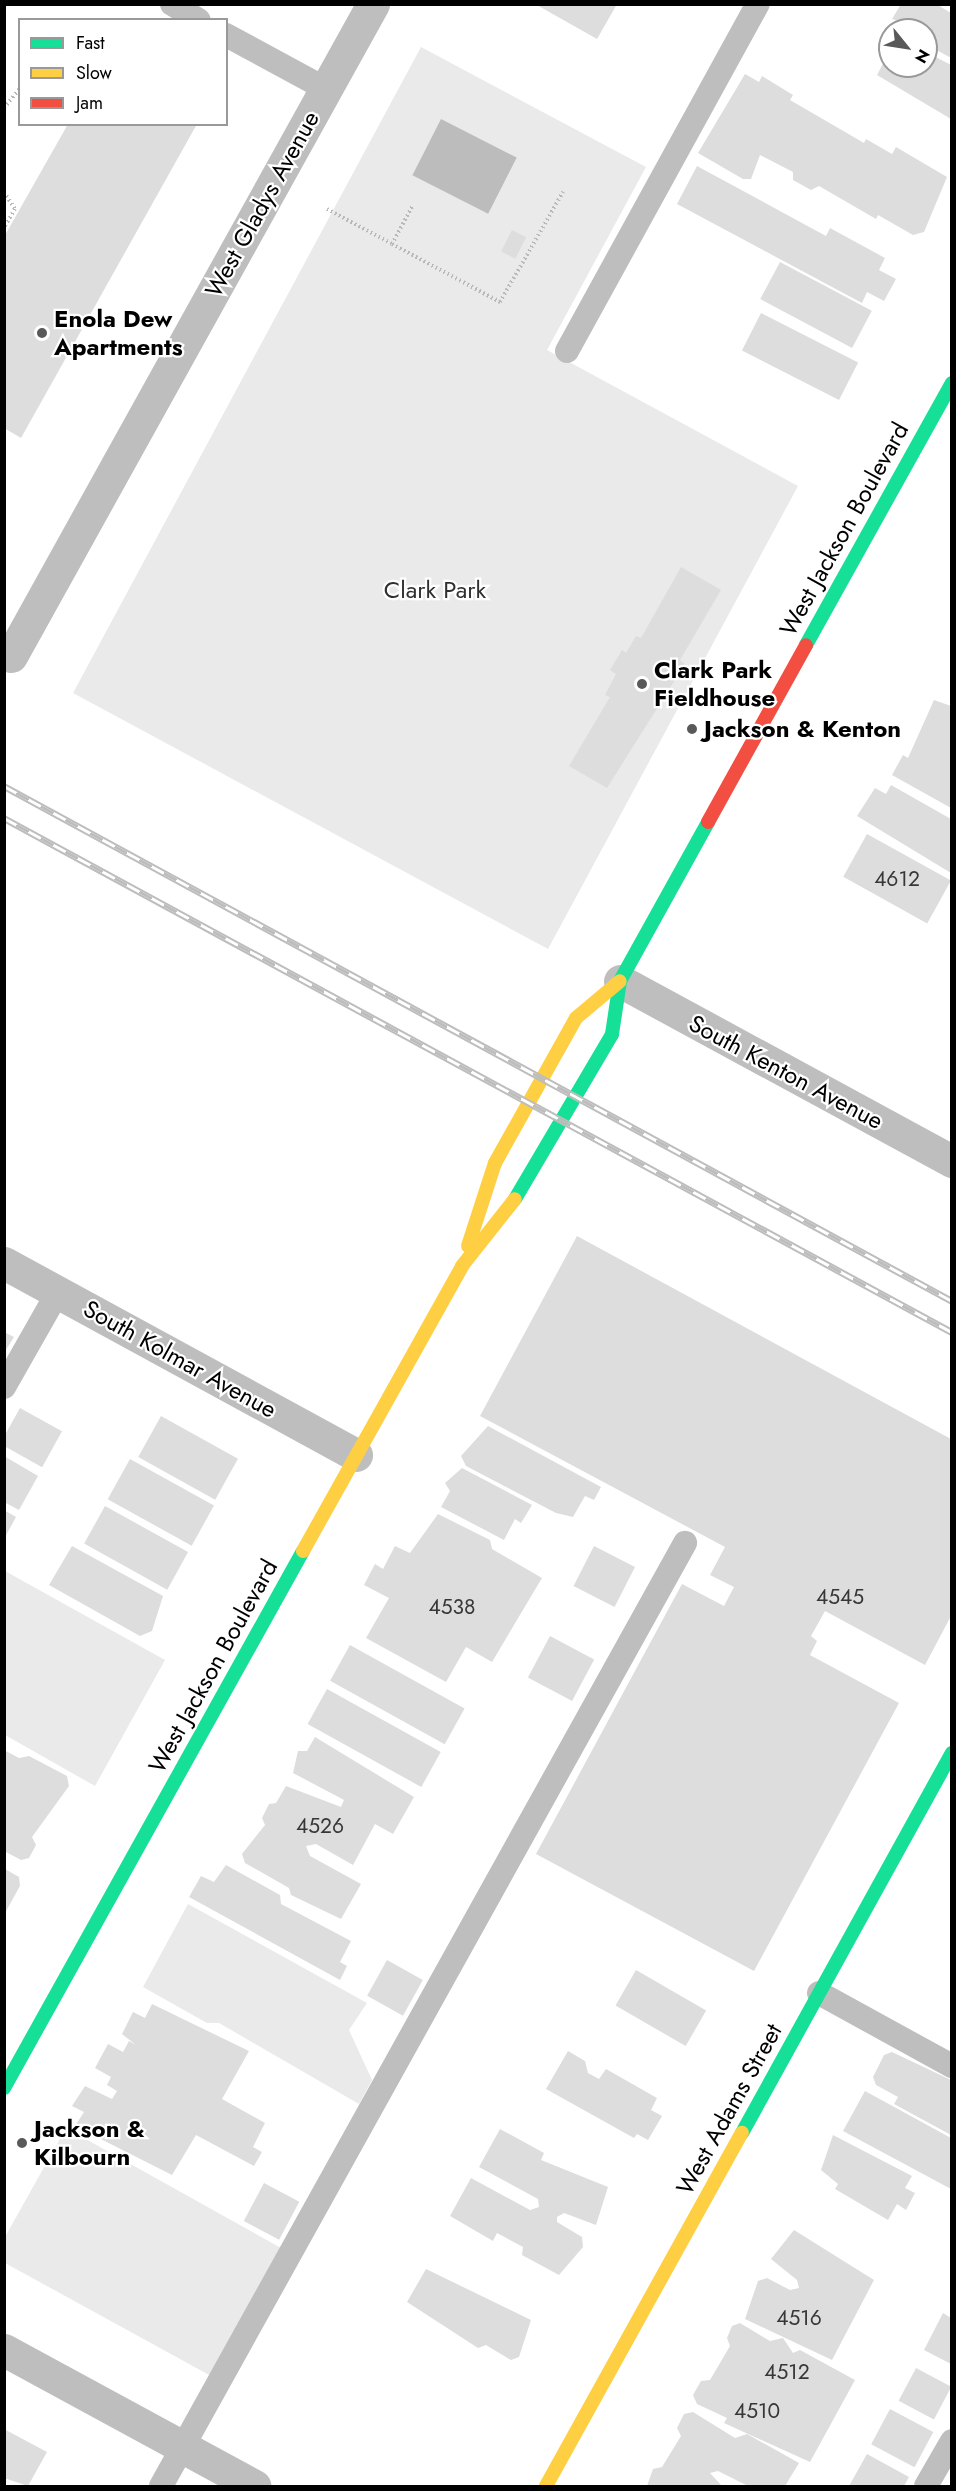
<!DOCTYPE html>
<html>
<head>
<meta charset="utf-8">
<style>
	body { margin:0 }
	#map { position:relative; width:956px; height:2491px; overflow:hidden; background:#fff; font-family:Jost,sans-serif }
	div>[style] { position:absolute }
	.green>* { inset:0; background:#eaeaea }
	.water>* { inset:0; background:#bcbcbc; transform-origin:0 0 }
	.building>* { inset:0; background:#ddd; transform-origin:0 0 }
	.path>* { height:4px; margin-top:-2px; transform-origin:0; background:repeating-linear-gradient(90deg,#b8b8b8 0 1.5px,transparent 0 4.5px) }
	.lane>* { height:24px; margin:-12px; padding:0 12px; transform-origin:12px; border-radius:12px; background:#bebebe }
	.street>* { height:33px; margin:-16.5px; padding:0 16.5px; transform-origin:16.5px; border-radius:16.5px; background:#bebebe }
	.fast>* { height:14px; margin:-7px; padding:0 7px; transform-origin:7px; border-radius:7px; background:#16e098 }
	.slow>* { height:14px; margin:-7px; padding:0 7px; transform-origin:7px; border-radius:7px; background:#ffcf43 }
	.jam>* { height:14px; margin:-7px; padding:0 7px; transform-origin:7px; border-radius:7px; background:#f24e42 }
	.rail>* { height:7px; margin-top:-3.5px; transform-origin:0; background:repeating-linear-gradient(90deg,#fff 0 14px,#bdbdbd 0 28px); box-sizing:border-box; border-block:2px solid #bdbdbd }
	.dots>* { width:16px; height:16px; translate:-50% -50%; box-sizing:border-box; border:3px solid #fff; border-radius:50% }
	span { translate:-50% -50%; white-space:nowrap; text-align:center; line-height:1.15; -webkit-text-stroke:4.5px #fff; paint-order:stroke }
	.number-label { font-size:21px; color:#373737 }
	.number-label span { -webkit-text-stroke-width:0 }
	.street-label { font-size:24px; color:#000 }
	.poi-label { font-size:24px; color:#000; font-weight:700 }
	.left { translate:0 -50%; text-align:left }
	.park-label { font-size:24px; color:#303030 }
	.frame { position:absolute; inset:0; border:6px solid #000; pointer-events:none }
	.legend { position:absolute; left:18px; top:18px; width:210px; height:108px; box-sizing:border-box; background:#fff; border:2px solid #999; margin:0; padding:8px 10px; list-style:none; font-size:18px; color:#000 }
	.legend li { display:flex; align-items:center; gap:12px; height:30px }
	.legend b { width:30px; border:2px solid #999 }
	.north { position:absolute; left:878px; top:18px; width:60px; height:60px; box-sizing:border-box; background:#fff; border:2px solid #999; border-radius:50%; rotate:120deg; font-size:16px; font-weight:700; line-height:24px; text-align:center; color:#000 }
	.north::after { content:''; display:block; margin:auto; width:21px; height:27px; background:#595959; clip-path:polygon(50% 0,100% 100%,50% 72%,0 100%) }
</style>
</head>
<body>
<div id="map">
	<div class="green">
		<div style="clip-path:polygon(421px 47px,646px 167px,547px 350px,798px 486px,548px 949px,73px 693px)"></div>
		<div style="clip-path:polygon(5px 1571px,165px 1660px,95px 1786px,5px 1735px)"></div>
		<div style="clip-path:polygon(188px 1904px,367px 2003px,349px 2030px,372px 2080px,359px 2104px,219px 2023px,207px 2023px,143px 1987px)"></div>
		<div style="clip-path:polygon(66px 2128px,281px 2248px,211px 2376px,5px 2263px,5px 2237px)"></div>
	</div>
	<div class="water">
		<div style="left:441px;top:119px;width:85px;height:63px;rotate:27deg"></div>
	</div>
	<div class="building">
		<div style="clip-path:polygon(535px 4px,617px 4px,597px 39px)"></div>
		<div style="clip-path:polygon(901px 4px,936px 4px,951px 13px,951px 58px,926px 44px,926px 30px,892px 19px)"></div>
		<div style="clip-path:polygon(890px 50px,890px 66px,926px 66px,926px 52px,951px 65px,951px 119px,877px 75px)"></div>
		<div style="clip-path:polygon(745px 74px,759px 82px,762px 76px,793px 95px,790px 100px,864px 143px,866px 139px,892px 154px,896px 147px,947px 177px,924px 232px,913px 235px,878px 215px,876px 219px,819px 186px,811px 190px,793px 180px,793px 172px,760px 155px,751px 179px,743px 179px,698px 153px)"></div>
		<div style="clip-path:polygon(68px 124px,197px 124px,21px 438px,4px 428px,4px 237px)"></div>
		<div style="clip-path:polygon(697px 166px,826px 236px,830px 228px,885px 258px,879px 270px,896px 279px,884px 301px,867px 292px,862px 303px,677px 204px)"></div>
		<div style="left:512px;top:230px;width:16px;height:24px;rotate:27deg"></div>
		<div style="left:780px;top:262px;width:104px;height:42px;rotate:28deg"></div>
		<div style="left:761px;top:313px;width:109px;height:42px;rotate:27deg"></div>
		<div style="clip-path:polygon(681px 567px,721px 590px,680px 660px,685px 664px,607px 788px,569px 766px,610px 697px,605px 695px,616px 674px,610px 670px,622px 650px,626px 653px,636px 636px,641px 638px)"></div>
		<div style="clip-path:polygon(934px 700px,951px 706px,951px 808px,892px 775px,903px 755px,908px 758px)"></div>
		<div style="clip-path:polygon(891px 785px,951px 819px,951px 873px,857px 816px,875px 788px,886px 794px)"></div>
		<div style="left:867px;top:834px;width:96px;height:49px;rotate:29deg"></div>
		<div style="clip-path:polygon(577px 1236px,951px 1439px,951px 1616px,925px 1665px,825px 1611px,811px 1636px,817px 1641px,810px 1655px,899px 1703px,754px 1971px,536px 1854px,682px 1584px,724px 1606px,734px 1587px,710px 1575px,725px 1547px,480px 1416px)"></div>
		<div style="clip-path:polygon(4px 1332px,14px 1337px,4px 1353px)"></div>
		<div style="left:20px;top:1408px;width:48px;height:41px;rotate:29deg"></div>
		<div style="left:161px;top:1416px;width:88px;height:47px;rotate:29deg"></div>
		<div style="clip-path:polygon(488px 1426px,601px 1487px,594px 1500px,585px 1496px,573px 1517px,556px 1513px,466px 1466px,461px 1456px)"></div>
		<div style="clip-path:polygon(4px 1456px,38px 1476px,19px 1510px,4px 1502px)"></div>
		<div style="left:130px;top:1459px;width:96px;height:46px;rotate:29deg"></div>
		<div style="clip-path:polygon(462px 1468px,532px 1505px,521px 1523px,515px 1519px,504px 1540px,441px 1507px,450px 1491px,445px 1483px)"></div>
		<div style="left:105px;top:1506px;width:95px;height:43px;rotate:29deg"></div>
		<div style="clip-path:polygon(4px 1510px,16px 1517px,4px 1539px)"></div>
		<div style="clip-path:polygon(438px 1514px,490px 1540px,492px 1549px,542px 1578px,492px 1662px,466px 1647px,446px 1682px,366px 1638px,389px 1598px,364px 1585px,375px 1564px,383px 1569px,395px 1546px,410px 1553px)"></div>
		<div style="clip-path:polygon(72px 1546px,163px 1596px,152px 1631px,140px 1636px,49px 1585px)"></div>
		<div style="left:594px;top:1546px;width:46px;height:45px;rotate:27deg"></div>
		<div style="left:550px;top:1636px;width:50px;height:47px;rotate:28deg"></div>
		<div style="left:350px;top:1645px;width:131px;height:41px;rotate:29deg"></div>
		<div style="left:327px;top:1689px;width:130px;height:40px;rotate:29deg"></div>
		<div style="clip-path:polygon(315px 1737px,414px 1797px,393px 1834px,375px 1824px,353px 1865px,316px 1844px,306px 1846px,310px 1856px,361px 1884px,341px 1919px,291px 1895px,289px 1888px,245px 1863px,242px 1854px,265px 1825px,262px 1818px,269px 1804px,276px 1803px,286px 1786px,341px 1807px,344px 1800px,293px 1773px,298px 1751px,307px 1751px)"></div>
		<div style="clip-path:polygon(4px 1750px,19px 1758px,29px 1756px,67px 1776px,69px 1786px,32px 1837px,36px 1845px,29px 1858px,21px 1860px,4px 1851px)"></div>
		<div style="clip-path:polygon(226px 1865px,280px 1895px,281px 1904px,351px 1941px,340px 1962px,347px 1966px,340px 1980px,189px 1897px,201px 1876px,214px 1882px)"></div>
		<div style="clip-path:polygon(5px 1869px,19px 1877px,20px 1886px,5px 1913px)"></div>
		<div style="left:387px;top:1960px;width:41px;height:41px;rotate:29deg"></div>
		<div style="left:636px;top:1970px;width:81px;height:41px;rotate:30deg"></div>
		<div style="clip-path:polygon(152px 2004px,249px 2051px,222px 2099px,265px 2123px,253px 2147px,262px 2152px,254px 2166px,196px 2135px,172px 2175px,75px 2126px,84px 2112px,72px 2106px,85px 2086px,112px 2099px,117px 2091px,107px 2085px,111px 2077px,95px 2068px,108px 2044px,123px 2052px,129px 2041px,136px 2045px,122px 2034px,133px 2012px,145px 2018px)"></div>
		<div style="clip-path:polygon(568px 2051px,585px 2061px,588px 2073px,599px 2079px,606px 2069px,657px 2098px,651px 2110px,662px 2116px,648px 2140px,637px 2134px,634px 2138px,546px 2089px)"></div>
		<div style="clip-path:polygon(892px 2052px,951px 2080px,951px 2135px,894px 2104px,898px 2097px,876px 2085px,873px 2077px,884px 2055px)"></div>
		<div style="clip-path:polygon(865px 2091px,951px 2138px,951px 2189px,843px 2131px)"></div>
		<div style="clip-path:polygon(500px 2129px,544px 2153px,541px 2160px,608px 2187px,596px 2225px,564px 2213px,557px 2217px,557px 2222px,582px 2237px,583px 2247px,559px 2275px,522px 2255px,523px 2247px,497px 2233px,493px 2241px,450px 2216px,471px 2178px,530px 2210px,539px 2207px,538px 2199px,479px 2167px)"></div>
		<div style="clip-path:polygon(833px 2135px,912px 2176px,905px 2188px,915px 2193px,906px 2210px,897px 2204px,888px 2220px,835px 2189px,838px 2184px,821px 2170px)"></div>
		<div style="left:264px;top:2183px;width:40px;height:43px;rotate:28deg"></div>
		<div style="clip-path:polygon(794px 2230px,874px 2280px,832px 2360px,745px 2319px,758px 2281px,767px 2278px,790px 2290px,799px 2288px,797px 2280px,771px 2259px)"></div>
		<div style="clip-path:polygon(426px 2269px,531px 2320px,519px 2357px,511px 2360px,486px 2345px,478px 2348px,407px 2302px)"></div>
		<div style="clip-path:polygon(943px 2313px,951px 2318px,951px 2364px,924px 2350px)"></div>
		<div style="clip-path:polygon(740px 2323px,770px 2341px,783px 2338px,793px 2353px,800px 2350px,855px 2380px,810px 2462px,724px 2423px,727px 2418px,697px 2404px,693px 2395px,701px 2381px,710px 2380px,730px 2346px,727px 2338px,732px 2326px)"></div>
		<div style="left:916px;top:2368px;width:40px;height:37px;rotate:28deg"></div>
		<div style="left:890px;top:2409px;width:49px;height:40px;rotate:28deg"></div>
		<div style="clip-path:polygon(693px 2412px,735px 2438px,747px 2434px,799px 2463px,785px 2486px,748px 2486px,718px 2471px,710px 2473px,722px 2486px,647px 2486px,653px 2469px,662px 2467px,681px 2436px,677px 2428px,684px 2414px)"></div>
		<div style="clip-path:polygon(4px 2429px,47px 2452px,28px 2486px,4px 2478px)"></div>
		<div style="clip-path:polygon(867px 2454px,909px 2477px,904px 2486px,849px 2486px)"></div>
	</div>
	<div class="path">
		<div style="left:4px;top:108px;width:26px;rotate:-51deg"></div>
		<div style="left:4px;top:192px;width:20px;rotate:57deg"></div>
		<div style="left:15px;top:209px;width:21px;rotate:121deg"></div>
		<div style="left:327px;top:209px;width:74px;rotate:28.3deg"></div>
		<div style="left:392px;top:244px;width:44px;rotate:-61.7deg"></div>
		<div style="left:392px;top:244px;width:123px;rotate:28.2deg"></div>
		<div style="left:500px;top:302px;width:127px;rotate:-60.2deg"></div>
	</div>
	<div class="lane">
		<div style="left:172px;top:4px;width:31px;rotate:31deg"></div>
		<div style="left:226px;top:35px;width:114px;rotate:28.4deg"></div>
		<div style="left:567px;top:351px;width:396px;rotate:-61.2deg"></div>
		<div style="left:4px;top:1387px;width:109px;rotate:-60.4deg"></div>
		<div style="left:819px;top:1993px;width:152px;rotate:28.8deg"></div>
		<div style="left:161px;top:2486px;width:1079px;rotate:-60.94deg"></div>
		<div style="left:926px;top:2486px;width:52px;rotate:-60deg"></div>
	</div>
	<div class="street">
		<div style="left:11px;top:656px;width:746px;rotate:-60.96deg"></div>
		<div style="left:620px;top:981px;width:378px;rotate:28.5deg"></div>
		<div style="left:4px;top:1263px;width:401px;rotate:28.6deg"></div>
		<div style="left:4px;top:2350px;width:285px;rotate:28.5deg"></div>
	</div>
	<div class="fast">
		<div style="left:806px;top:645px;width:300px;rotate:-60.9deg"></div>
		<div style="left:515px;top:1199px;width:191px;rotate:-59.5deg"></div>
		<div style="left:612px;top:1034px;width:54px;rotate:-81.4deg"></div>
		<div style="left:620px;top:981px;width:182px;rotate:-61deg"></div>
		<div style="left:4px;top:2088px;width:615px;rotate:-60.89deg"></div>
		<div style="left:742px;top:2133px;width:434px;rotate:-61.1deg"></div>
	</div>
	<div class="slow">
		<div style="left:468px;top:1246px;width:87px;rotate:-72deg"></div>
		<div style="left:495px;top:1163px;width:166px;rotate:-60.8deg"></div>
		<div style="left:576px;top:1018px;width:57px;rotate:-40.1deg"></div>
		<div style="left:303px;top:1551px;width:326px;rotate:-60.8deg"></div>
		<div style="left:462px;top:1266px;width:85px;rotate:-51.7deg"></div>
		<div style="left:546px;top:2486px;width:404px;rotate:-61deg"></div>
	</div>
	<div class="jam">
		<div style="left:708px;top:822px;width:202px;rotate:-61deg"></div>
	</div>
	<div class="rail">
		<div style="left:4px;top:786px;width:1079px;rotate:28.51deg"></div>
		<div style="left:4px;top:818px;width:1078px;rotate:28.47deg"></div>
	</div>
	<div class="dots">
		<div style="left:42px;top:333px;background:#595959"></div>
		<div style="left:642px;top:684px;background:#595959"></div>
		<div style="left:692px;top:729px;background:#595959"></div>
		<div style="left:22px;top:2143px;background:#595959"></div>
	</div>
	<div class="number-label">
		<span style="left:897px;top:879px">4612</span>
		<span style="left:840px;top:1597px">4545</span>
		<span style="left:452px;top:1607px">4538</span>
		<span style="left:320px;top:1826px">4526</span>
		<span style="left:799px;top:2318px">4516</span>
		<span style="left:787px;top:2372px">4512</span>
		<span style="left:757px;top:2411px">4510</span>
	</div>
	<div class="street-label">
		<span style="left:262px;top:204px;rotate:-61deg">West Gladys Avenue</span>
		<span style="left:844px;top:529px;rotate:-61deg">West Jackson Boulevard</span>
		<span style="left:786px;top:1072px;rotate:28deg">South Kenton Avenue</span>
		<span style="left:180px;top:1359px;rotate:29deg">South Kolmar Avenue</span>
		<span style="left:213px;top:1666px;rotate:-61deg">West Jackson Boulevard</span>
		<span style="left:729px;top:2109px;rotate:-61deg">West Adams Street</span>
	</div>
	<div class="poi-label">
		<span class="left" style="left:54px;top:333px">Enola Dew<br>Apartments</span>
		<span class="left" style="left:654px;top:684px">Clark Park<br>Fieldhouse</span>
		<span class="left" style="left:704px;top:729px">Jackson &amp; Kenton</span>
		<span class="left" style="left:34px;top:2143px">Jackson &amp;<br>Kilbourn</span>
	</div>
	<div class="park-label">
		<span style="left:435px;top:590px">Clark Park</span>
	</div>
	<div class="frame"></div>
	<ul class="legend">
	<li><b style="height:8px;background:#16e098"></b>Fast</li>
	<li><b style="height:8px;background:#ffcf43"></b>Slow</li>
	<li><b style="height:8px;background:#f24e42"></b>Jam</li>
	</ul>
	<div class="north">N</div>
</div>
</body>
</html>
